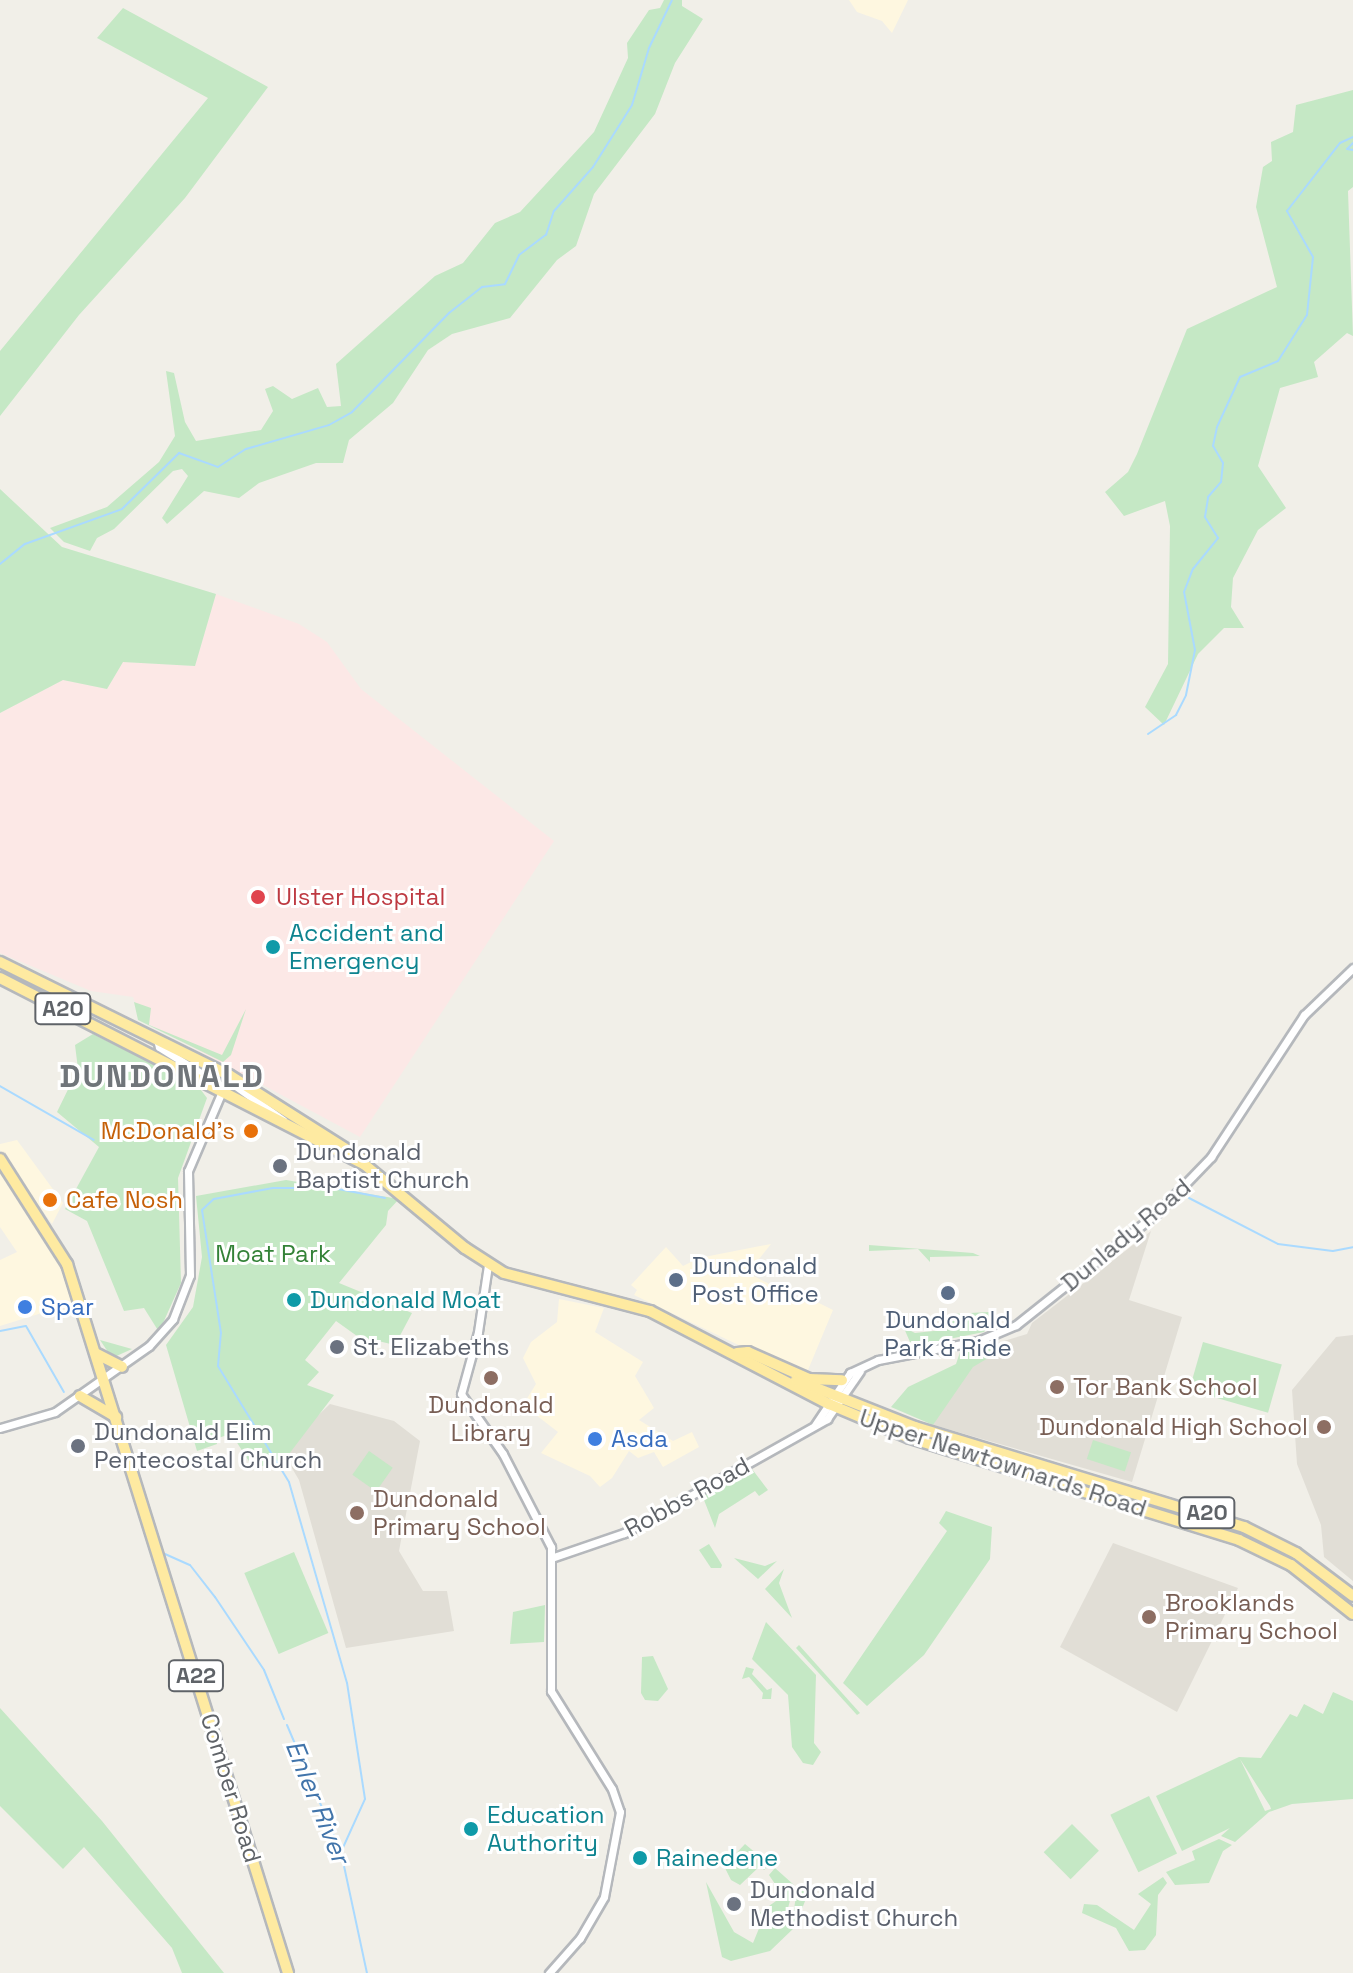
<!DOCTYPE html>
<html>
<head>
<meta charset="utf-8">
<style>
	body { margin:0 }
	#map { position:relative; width:1353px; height:1973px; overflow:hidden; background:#f1efe8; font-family:"Space Grotesk",sans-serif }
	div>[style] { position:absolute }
	.commercial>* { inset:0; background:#fef7e0 }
	.education>* { inset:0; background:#e1ded6 }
	.medical>* { inset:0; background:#fce8e6 }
	.green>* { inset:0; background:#c5e8c5; transform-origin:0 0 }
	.stream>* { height:2px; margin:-1px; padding:0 1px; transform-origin:1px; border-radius:1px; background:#aadaff }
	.roads { filter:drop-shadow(2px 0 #b5b8bc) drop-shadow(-2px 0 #b5b8bc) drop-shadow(0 2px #b5b8bc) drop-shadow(0 -2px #b5b8bc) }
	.tertiary>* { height:7px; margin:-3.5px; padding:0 3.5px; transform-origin:3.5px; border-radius:3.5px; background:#fff }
	.trunk>* { height:10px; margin:-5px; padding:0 5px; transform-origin:5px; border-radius:5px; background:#feeaa1 }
	.dots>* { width:22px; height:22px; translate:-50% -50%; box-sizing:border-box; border:4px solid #fff; border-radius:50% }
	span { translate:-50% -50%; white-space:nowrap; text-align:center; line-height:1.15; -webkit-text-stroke:6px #fff; paint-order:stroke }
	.shield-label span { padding:2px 6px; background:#fff; border:2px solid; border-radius:6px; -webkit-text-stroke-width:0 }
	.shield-label { font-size:22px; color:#5f6368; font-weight:700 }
	.health-label { font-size:24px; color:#be3a42 }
	.left { translate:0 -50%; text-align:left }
	.culture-label { font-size:24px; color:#0d838f }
	.food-label { font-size:24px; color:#c56008 }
	.right { translate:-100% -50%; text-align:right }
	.worship-label { font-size:24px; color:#5b616d }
	.street-label { font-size:24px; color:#5f6368 }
	.park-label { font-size:24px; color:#348238 }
	.service-label { font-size:24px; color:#4e5e75 }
	.shop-label { font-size:24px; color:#366cbe }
	.education-label { font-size:24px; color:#785e54 }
	.water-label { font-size:26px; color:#4174aa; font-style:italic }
	.district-label { font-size:32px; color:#70757a; font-weight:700; letter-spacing:2px }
</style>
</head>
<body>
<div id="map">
	<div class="commercial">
		<div style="clip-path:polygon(849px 0,908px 0,892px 33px,882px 21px,857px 12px)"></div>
		<div style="clip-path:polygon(17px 1140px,63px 1203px,52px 1224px,0 1150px,0 1144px)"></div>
		<div style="clip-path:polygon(0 1164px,53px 1243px,74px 1303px,0 1326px,0 1260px,17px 1252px,0 1227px)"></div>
		<div style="clip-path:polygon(771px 1244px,748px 1273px,806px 1303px,809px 1298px,833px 1310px,808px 1370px,772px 1361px,634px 1295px,637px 1290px,631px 1285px,666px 1247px,683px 1266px,699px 1258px)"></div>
		<div style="clip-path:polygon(559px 1299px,604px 1308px,595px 1332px,643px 1362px,635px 1376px,654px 1408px,639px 1420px,673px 1441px,692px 1432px,699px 1447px,663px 1467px,654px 1452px,638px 1458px,629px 1451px,612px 1478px,600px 1487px,590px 1476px,541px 1453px,558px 1432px,523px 1405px,536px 1384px,523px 1358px,531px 1342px,557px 1322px)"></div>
	</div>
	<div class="education">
		<div style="clip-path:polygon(1151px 1231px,1129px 1300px,1182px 1317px,1132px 1482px,933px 1425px,974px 1350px,1027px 1334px,1032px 1323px)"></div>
		<div style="clip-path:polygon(1353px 1335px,1353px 1581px,1324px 1557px,1321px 1525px,1297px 1464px,1292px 1390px,1336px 1337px)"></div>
		<div style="clip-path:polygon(330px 1404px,394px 1421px,420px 1441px,399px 1551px,423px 1591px,447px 1591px,454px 1631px,346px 1648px,299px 1480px,286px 1458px,307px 1426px)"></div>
		<div style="clip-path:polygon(1113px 1543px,1238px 1588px,1177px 1712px,1060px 1647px)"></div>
	</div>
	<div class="medical">
		<div style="clip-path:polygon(216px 594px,299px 624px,327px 642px,361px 689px,554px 841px,360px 1137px,141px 1020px,133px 997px,91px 991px,0 953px,0 713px,63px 680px,107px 689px,123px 662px,195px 666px)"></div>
	</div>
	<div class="green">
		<div style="clip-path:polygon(664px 0,682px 0,682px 6px,703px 19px,675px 63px,655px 114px,594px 194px,576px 246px,557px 260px,510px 318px,452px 334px,428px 350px,393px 403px,349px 440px,343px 463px,316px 463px,259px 483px,239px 498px,204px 491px,167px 524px,162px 518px,188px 476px,182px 469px,173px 471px,114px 529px,97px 538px,90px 551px,64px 542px,50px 528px,107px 507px,159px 462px,175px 436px,166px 371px,174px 373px,185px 422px,196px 441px,261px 430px,273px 411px,265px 389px,273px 386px,292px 399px,318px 388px,327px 407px,341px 406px,336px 364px,435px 276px,463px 263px,495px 223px,520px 212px,594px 132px,628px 58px,627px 43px,649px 10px,660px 8px)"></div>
		<div style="clip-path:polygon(123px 8px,268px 87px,185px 198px,79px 315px,0 416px,0 351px,208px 98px,97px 38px)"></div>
		<div style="clip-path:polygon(1353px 90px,1353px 187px,1348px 191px,1353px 336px,1347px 333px,1314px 362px,1318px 377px,1280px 388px,1258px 466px,1286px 508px,1258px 530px,1233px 578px,1231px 607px,1244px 628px,1224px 628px,1198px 654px,1164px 725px,1145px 707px,1168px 664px,1170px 526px,1165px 501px,1124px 516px,1105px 492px,1128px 472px,1137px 454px,1187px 329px,1277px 287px,1256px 207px,1263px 167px,1272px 161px,1271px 142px,1293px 132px,1296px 105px)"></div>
		<div style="clip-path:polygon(0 489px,62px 547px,216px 594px,195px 666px,123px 662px,107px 689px,63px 680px,0 713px)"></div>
		<div style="clip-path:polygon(24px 979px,109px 1021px,109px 1022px,16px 981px)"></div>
		<div style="clip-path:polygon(134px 1002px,151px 1008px,149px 1025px,222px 1055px,246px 1009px,231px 1055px,223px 1062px,138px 1020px)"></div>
		<div style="clip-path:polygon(93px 1034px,198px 1086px,207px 1098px,178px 1178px,181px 1283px,159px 1332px,144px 1308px,124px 1311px,87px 1221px,65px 1209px,99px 1147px,57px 1112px,78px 1069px,75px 1045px)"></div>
		<div style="clip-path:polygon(286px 1180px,399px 1199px,388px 1211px,386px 1225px,339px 1283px,412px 1313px,395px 1345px,357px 1336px,336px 1321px,305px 1360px,319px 1372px,307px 1385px,334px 1395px,286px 1458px,254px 1469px,234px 1438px,224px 1436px,216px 1439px,217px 1444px,197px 1451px,166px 1345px,193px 1307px,202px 1257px,196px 1196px)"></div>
		<div style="clip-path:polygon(869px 1245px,973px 1253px,980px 1256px,930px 1257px,930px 1262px,918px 1249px,869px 1251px)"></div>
		<div style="clip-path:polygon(989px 1312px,993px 1320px,984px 1332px,924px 1344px,910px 1342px,900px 1319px,906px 1317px,907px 1329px,915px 1333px,952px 1329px,951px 1314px)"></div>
		<div style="clip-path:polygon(100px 1340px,132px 1349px,112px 1358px)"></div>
		<div style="clip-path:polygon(993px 1342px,1000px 1351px,973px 1367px,933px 1425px,891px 1407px,908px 1387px,956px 1364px,960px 1352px)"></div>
		<div style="left:1203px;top:1342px;width:82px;height:50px;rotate:16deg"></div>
		<div style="clip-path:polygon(862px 1410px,986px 1455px,1036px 1470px,908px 1432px)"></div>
		<div style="left:1093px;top:1440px;width:40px;height:20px;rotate:18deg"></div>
		<div style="left:369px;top:1451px;width:29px;height:29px;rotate:35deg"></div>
		<div style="clip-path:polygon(752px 1469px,768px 1490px,759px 1496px,755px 1491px,719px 1514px,715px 1528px,702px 1495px)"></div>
		<div style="clip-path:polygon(1057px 1473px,1228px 1524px,1296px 1559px,1346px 1600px,1244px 1536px,1055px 1478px)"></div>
		<div style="clip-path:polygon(946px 1511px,992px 1527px,990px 1559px,924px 1655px,867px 1706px,843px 1683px,947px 1531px,939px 1523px)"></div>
		<div style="clip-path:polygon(709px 1544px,722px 1565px,721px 1568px,711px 1568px,699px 1550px)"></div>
		<div style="left:294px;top:1552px;width:88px;height:54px;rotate:67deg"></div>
		<div style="clip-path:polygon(734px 1558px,765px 1566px,777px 1561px,758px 1579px)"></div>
		<div style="clip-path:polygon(784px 1569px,779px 1583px,792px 1618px,765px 1589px)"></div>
		<div style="clip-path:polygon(545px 1605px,544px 1642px,510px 1644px,513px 1612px)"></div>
		<div style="clip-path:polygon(766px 1622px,816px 1675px,814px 1743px,821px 1752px,813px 1765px,803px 1763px,792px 1747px,788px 1695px,752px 1659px)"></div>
		<div style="clip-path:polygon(799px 1645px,860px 1713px,857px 1715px,796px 1648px)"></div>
		<div style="clip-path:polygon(653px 1656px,668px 1689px,658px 1701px,645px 1700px,641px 1693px,642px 1657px)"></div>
		<div style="clip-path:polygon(746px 1667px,754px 1669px,752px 1674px,767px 1690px,772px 1688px,771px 1699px,762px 1699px,763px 1693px,749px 1677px,742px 1679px)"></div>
		<div style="clip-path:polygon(evenodd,1333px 1692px,1353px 1701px,1353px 1799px,1292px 1804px,1269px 1812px,1235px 1842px,1221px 1836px,1230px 1828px,1182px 1851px,1156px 1796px,1239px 1757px,1261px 1758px,1290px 1714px,1297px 1717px,1304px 1704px,1323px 1714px,1333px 1692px,1240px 1759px,1270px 1806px,1271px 1809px,1265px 1811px,1240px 1759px)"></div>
		<div style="clip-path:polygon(0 1708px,102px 1821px,224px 1973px,182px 1973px,172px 1948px,84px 1847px,63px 1869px,0 1806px)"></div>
		<div style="left:1149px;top:1796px;width:64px;height:43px;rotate:64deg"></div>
		<div style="left:1072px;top:1824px;width:38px;height:40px;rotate:45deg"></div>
		<div style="clip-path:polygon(1219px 1839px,1232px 1845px,1223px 1851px,1209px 1883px,1175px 1885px,1166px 1872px,1195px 1860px,1192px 1851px)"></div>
		<div style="clip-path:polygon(745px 1844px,770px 1865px,764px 1870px,760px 1866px,740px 1885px,731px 1880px,724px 1866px)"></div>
		<div style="clip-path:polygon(775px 1868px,794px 1885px,787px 1912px,773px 1923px,758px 1914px,783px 1896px,769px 1875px)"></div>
		<div style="clip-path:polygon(1163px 1877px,1167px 1883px,1158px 1895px,1156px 1935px,1145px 1950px,1129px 1951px,1116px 1928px,1082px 1913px,1084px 1904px,1097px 1905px,1134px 1930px,1151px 1904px,1138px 1894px)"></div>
		<div style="clip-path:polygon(706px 1882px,734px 1932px,753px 1943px,760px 1926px,757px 1919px,782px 1925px,793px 1915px,797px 1890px,802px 1887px,807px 1896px,795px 1927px,770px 1951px,731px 1961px,722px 1957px)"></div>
	</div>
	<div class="stream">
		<div style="left:1353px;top:143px;width:8px;rotate:135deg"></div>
		<div style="left:1347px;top:149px;width:6px;rotate:9deg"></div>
		<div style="left:0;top:564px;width:32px;rotate:-39deg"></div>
		<div style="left:25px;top:544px;width:103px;rotate:-19.8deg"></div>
		<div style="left:122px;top:509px;width:80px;rotate:-44.5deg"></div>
		<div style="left:179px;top:453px;width:41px;rotate:19.7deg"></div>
		<div style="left:218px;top:467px;width:33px;rotate:-33deg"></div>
		<div style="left:246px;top:449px;width:86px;rotate:-16.1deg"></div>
		<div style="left:329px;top:425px;width:26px;rotate:-29deg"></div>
		<div style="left:352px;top:412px;width:139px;rotate:-45.6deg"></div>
		<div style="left:449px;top:313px;width:42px;rotate:-38.2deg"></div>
		<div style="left:482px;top:287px;width:23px;rotate:-7deg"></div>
		<div style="left:505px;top:284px;width:32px;rotate:-64deg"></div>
		<div style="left:519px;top:255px;width:34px;rotate:-37deg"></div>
		<div style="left:546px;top:235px;width:25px;rotate:-72deg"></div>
		<div style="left:554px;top:211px;width:59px;rotate:-48.4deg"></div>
		<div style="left:593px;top:167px;width:73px;rotate:-57.8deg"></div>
		<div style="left:632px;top:105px;width:59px;rotate:-73.4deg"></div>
		<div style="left:649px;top:48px;width:53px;rotate:-64.4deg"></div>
		<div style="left:1148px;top:734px;width:34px;rotate:-34deg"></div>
		<div style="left:1176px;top:715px;width:22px;rotate:-63deg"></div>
		<div style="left:1186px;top:695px;width:46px;rotate:-78.7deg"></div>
		<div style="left:1195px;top:650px;width:59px;rotate:-100.7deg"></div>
		<div style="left:1184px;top:592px;width:25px;rotate:-69deg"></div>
		<div style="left:1193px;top:569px;width:40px;rotate:-51deg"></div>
		<div style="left:1218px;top:538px;width:25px;rotate:-122deg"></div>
		<div style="left:1205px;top:517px;width:20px;rotate:-81deg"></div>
		<div style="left:1208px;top:497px;width:20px;rotate:-49deg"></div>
		<div style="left:1221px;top:482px;width:19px;rotate:-84deg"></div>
		<div style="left:1223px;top:463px;width:20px;rotate:-120deg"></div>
		<div style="left:1213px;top:446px;width:19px;rotate:-78deg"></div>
		<div style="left:1217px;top:427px;width:55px;rotate:-65.3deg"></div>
		<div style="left:1240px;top:377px;width:41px;rotate:-22.8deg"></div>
		<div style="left:1278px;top:361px;width:54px;rotate:-57.8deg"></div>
		<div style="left:1307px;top:315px;width:58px;rotate:-84.1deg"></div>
		<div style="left:1313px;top:257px;width:53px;rotate:-119.5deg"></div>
		<div style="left:1287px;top:211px;width:86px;rotate:-52.1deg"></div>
		<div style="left:1340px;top:143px;width:14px;rotate:-25deg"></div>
		<div style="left:0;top:1086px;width:108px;rotate:29.9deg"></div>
		<div style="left:1189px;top:1198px;width:100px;rotate:27.3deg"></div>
		<div style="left:1278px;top:1244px;width:55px;rotate:7.3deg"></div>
		<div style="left:1333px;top:1251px;width:20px;rotate:-11deg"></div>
		<div style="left:0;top:1331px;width:26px;rotate:-11deg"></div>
		<div style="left:26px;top:1326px;width:76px;rotate:60.1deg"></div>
		<div style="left:165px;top:1554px;width:27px;rotate:24deg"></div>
		<div style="left:190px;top:1565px;width:41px;rotate:52deg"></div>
		<div style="left:215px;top:1597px;width:88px;rotate:56.1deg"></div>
		<div style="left:264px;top:1670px;width:53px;rotate:67.8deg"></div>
		<div style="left:287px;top:1725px;width:138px;rotate:67deg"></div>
		<div style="left:341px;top:1852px;width:124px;rotate:77.9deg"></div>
		<div style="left:341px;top:1852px;width:58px;rotate:-65.6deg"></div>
		<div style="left:365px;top:1799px;width:117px;rotate:-98.8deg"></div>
		<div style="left:347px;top:1683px;width:209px;rotate:-106.1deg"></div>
		<div style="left:289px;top:1482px;width:136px;rotate:-121.5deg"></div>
		<div style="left:218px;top:1366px;width:33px;rotate:-85deg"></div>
		<div style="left:221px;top:1333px;width:124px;rotate:-98.8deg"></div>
		<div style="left:202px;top:1210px;width:16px;rotate:-43deg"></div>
		<div style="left:214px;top:1199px;width:60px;rotate:-10.6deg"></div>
		<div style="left:273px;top:1188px;width:60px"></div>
		<div style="left:333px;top:1188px;width:53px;rotate:10.9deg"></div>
	</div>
	<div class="roads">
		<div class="tertiary">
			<div style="left:157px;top:1040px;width:7px;rotate:74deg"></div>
			<div style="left:159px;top:1047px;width:75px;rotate:32deg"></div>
			<div style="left:227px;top:1080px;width:69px;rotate:35.5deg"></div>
			<div style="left:488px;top:1265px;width:68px;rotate:98.5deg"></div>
			<div style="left:478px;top:1332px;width:64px;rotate:105.3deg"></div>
			<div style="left:461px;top:1394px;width:73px;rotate:55deg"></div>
			<div style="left:503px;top:1454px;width:105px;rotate:62.7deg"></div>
			<div style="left:551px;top:1547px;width:144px;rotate:90deg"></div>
			<div style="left:551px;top:1691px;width:115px;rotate:58.1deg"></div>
			<div style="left:612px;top:1789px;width:24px;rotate:71deg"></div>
			<div style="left:620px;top:1812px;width:86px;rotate:100.7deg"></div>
			<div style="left:604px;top:1897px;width:48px;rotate:120.3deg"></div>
			<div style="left:580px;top:1938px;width:47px;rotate:131.5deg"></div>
			<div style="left:815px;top:1425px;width:63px;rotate:-56.1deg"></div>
			<div style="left:850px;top:1373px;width:31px;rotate:-25deg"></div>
			<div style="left:878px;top:1360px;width:102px;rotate:-10.8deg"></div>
			<div style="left:978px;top:1341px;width:41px;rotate:-22.8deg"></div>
			<div style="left:1016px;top:1325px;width:180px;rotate:-38.5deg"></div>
			<div style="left:1157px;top:1213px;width:78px;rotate:-46deg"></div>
			<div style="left:1211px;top:1157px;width:170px;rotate:-56.8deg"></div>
			<div style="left:1304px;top:1015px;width:68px;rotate:-43.8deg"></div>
			<div style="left:0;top:1428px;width:57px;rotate:-16.2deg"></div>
			<div style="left:55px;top:1412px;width:115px;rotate:-35.1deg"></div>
			<div style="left:149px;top:1346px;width:36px;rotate:-48deg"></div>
			<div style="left:173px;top:1319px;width:47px;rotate:-68.9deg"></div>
			<div style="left:190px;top:1275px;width:104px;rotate:-91.1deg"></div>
			<div style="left:188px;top:1171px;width:104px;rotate:-66.9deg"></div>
			<div style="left:554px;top:1557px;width:74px;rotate:-18.9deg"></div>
			<div style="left:624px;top:1533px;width:233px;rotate:-29.3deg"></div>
			<div style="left:827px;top:1419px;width:58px;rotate:-55.5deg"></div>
		</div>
		<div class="trunk">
			<div style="left:0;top:962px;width:255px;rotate:26.3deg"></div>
			<div style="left:229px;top:1075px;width:157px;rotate:32.3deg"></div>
			<div style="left:0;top:978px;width:410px;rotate:27.1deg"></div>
			<div style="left:365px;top:1165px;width:130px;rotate:39.7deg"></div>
			<div style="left:465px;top:1248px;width:46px;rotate:32.7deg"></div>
			<div style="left:504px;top:1273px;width:151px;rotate:14.6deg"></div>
			<div style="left:650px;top:1311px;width:202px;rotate:27.5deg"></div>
			<div style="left:829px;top:1404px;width:88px;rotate:22.8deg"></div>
			<div style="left:910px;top:1438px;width:344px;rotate:17.2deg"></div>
			<div style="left:1239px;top:1540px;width:58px;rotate:25.7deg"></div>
			<div style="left:1291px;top:1565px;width:79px;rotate:38.3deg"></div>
			<div style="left:0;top:1159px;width:125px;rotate:57.5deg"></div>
			<div style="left:67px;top:1264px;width:743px;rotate:72.69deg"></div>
			<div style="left:737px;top:1353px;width:11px;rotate:-5deg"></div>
			<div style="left:748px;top:1352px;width:67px;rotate:23.9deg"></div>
			<div style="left:809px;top:1379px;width:33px;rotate:2deg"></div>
			<div style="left:97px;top:1354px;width:28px;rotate:27deg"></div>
			<div style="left:796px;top:1380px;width:128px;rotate:21.6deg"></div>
			<div style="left:915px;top:1427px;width:344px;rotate:16.9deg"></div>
			<div style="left:1244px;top:1527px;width:58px;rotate:26.6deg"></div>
			<div style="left:1296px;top:1553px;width:71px;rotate:37deg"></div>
			<div style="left:80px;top:1396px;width:42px;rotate:30.3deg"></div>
		</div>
	</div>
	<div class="dots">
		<div style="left:258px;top:897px;background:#e0444e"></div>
		<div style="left:273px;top:947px;background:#0f9aa8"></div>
		<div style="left:251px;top:1131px;background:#e8710a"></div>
		<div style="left:280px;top:1166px;background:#6b7280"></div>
		<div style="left:50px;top:1200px;background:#e8710a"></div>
		<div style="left:676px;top:1280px;background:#5c6f8a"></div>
		<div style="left:948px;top:1293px;background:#5c6f8a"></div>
		<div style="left:294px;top:1300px;background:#0f9aa8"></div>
		<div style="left:25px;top:1307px;background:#3f7fe0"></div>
		<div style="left:337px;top:1347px;background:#6b7280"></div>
		<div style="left:491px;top:1378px;background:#8d6e63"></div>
		<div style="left:1057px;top:1387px;background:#8d6e63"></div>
		<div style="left:1324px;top:1427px;background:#8d6e63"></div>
		<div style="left:595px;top:1439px;background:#3f7fe0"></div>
		<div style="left:78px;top:1446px;background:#6b7280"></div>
		<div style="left:357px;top:1513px;background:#8d6e63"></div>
		<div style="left:1149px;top:1617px;background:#8d6e63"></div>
		<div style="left:471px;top:1829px;background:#0f9aa8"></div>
		<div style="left:640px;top:1858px;background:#0f9aa8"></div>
		<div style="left:734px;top:1904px;background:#6b7280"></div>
	</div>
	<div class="shield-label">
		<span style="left:63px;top:1009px">A20</span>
		<span style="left:1207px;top:1513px">A20</span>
		<span style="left:196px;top:1676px">A22</span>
	</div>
	<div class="health-label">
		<span class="left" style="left:276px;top:897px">Ulster Hospital</span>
	</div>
	<div class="culture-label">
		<span class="left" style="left:289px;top:947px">Accident and<br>Emergency</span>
		<span class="left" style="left:310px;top:1300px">Dundonald Moat</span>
		<span class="left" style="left:487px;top:1829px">Education<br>Authority</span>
		<span class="left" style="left:656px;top:1858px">Rainedene</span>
	</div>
	<div class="food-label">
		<span class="right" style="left:235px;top:1131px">McDonald's</span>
		<span class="left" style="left:66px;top:1200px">Cafe Nosh</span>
	</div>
	<div class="worship-label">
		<span class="left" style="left:296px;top:1166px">Dundonald<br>Baptist Church</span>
		<span class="left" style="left:353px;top:1347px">St. Elizabeths</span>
		<span class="left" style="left:94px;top:1446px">Dundonald Elim<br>Pentecostal Church</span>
		<span class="left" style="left:750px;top:1904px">Dundonald<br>Methodist Church</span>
	</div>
	<div class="street-label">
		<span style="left:1126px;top:1235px;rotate:-40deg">Dunlady Road</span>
		<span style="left:1003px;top:1463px;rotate:18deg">Upper Newtownards Road</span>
		<span style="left:687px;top:1497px;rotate:-29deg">Robbs Road</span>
		<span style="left:231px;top:1788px;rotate:73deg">Comber Road</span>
	</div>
	<div class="park-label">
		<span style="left:273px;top:1254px">Moat Park</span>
	</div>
	<div class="service-label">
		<span class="left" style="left:692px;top:1280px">Dundonald<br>Post Office</span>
		<span style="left:948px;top:1334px">Dundonald<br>Park &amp; Ride</span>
	</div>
	<div class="shop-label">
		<span class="left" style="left:41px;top:1307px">Spar</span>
		<span class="left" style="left:611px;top:1439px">Asda</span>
	</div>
	<div class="education-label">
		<span class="left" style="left:1073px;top:1387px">Tor Bank School</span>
		<span style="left:491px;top:1419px">Dundonald<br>Library</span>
		<span class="right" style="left:1308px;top:1427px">Dundonald High School</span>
		<span class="left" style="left:373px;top:1513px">Dundonald<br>Primary School</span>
		<span class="left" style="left:1165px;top:1617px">Brooklands<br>Primary School</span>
	</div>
	<div class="water-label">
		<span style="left:317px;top:1802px;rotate:68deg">Enler River</span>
	</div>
	<div class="district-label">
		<span style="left:162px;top:1076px">DUNDONALD</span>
	</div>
</div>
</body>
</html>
